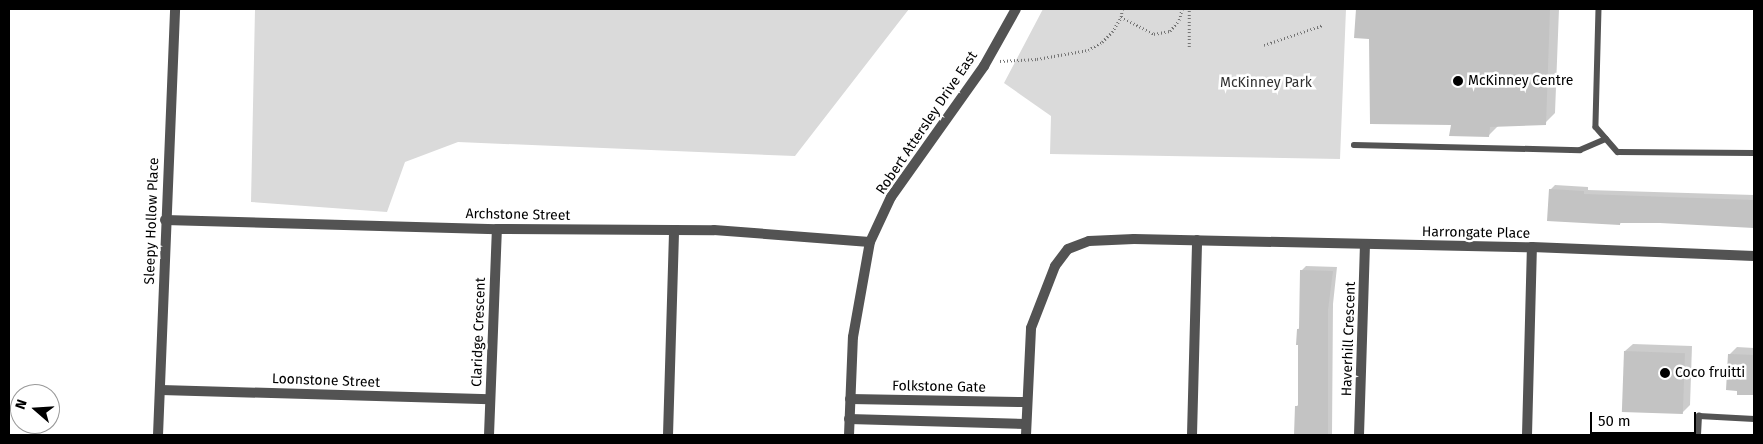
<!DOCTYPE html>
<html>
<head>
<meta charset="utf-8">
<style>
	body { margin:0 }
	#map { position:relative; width:1763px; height:444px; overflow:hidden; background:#fff; font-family:"Fira Sans",sans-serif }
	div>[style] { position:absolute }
	.green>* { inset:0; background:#dadada }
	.shadow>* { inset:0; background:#0003 }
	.building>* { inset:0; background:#c3c3c3; transform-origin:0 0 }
	.path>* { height:2.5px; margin-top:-1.25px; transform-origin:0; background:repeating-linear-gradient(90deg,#757575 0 1px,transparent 0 3.5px) }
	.service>* { height:5.5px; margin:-2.75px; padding:0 2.75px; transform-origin:2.75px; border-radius:2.75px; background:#535353 }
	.minor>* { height:10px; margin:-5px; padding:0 5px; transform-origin:5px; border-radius:5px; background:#535353 }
	.dots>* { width:14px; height:14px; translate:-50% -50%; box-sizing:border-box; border:2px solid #fff; border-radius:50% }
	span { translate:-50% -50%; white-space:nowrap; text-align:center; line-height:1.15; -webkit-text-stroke:5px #fff; paint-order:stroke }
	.poi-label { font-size:14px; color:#000 }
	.left { translate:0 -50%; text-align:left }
	.park-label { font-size:14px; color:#313131 }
	.street-label { font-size:14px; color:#000 }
	.frame { position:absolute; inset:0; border:10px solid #000; pointer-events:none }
	.north { position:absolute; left:10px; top:384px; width:50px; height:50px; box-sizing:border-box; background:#fff; border:1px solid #999; border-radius:50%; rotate:289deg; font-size:14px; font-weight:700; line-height:20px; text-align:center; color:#000 }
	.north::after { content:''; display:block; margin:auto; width:18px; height:22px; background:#000; clip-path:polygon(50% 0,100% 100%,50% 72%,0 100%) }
	.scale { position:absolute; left:1590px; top:412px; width:106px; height:22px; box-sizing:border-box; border:2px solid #000; border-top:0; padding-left:6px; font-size:15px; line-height:18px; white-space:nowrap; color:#000; -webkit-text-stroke:4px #fff; paint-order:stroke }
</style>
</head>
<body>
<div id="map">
	<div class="green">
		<div style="clip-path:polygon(255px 9px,909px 9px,795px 156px,458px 142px,405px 162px,387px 212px,251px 202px)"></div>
		<div style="clip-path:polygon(1043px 9px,1346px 9px,1340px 159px,1050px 154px,1051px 116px,1004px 83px)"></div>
	</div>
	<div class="shadow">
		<div style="clip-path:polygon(1357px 9px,1559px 9px,1555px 113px,1545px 123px,1499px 125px,1488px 136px,1452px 124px,1371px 38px,1356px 37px)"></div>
		<div style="clip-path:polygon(1555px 185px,1588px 187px,1588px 190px,1754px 195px,1754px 227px,1660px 222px,1622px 221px,1620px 224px,1550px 190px)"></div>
		<div style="clip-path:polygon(1306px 266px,1337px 267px,1333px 304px,1332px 435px,1295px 435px,1296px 407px,1299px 404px,1298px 329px,1300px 328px,1301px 271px)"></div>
		<div style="clip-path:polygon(1633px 344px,1692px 346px,1690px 405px,1682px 413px,1625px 351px)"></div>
		<div style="clip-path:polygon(1737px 347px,1754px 348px,1754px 394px,1738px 394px,1729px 355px)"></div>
	</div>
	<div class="building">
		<div style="clip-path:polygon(1356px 9px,1550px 9px,1546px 125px,1490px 127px,1489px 137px,1449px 136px,1451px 125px,1370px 124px,1369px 39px,1354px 38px)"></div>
		<div style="clip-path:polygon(1549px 189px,1584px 191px,1584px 194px,1754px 200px,1754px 228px,1660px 223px,1620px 223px,1620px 225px,1547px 221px)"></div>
		<div style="clip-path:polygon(1300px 270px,1333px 271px,1328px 310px,1328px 435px,1294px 435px,1295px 406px,1298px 406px,1298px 345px,1296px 345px,1297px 329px,1299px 329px)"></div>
		<div style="left:1624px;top:351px;width:61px;height:61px;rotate:2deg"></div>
		<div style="clip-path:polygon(1728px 354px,1754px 355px,1754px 395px,1737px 395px,1737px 391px,1726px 390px)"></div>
	</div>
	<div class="path">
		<div style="left:1121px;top:17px;width:37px;rotate:27deg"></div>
		<div style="left:1154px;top:34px;width:16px;rotate:-11deg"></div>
		<div style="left:1170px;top:31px;width:14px;rotate:-51deg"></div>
		<div style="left:1179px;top:20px;width:11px;rotate:-75deg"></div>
		<div style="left:1264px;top:45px;width:62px;rotate:-18.7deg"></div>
		<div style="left:1189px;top:47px;width:38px;rotate:-90deg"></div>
		<div style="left:1000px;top:61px;width:37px;rotate:-3deg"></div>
		<div style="left:1037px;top:59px;width:52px;rotate:-10deg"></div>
		<div style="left:1088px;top:50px;width:16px;rotate:-30deg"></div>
		<div style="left:1102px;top:42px;width:14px;rotate:-45deg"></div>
		<div style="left:1112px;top:32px;width:17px;rotate:-59deg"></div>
		<div style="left:1121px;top:17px;width:8px;rotate:-83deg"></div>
	</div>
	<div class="service">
		<div style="left:1599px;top:9px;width:118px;rotate:91.5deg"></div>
		<div style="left:1596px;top:127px;width:33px;rotate:49deg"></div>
		<div style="left:1618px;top:152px;width:136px;rotate:0.4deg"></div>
		<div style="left:1354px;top:145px;width:226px;rotate:1.3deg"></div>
		<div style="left:1580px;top:150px;width:28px;rotate:-23deg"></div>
		<div style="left:1698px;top:435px;width:19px;rotate:-87deg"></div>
		<div style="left:1699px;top:416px;width:55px;rotate:3.1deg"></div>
	</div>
	<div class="minor">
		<div style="left:165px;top:220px;width:332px;rotate:1.6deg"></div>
		<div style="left:497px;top:229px;width:217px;rotate:0.3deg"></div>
		<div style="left:714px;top:230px;width:156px;rotate:4.4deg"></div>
		<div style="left:161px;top:390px;width:329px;rotate:1.6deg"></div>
		<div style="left:850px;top:399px;width:177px;rotate:1deg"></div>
		<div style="left:849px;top:419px;width:177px;rotate:1.6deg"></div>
		<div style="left:158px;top:435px;width:426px;rotate:-87.7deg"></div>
		<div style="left:489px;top:435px;width:206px;rotate:-87.8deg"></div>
		<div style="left:668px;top:435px;width:204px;rotate:-88.3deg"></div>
		<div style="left:849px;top:435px;width:98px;rotate:-87.7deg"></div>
		<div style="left:853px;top:337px;width:97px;rotate:-79.9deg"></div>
		<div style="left:870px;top:242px;width:50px;rotate:-65deg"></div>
		<div style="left:891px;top:197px;width:161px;rotate:-54.6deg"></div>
		<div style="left:984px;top:66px;width:65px;rotate:-60.7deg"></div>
		<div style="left:1026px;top:435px;width:107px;rotate:-87.3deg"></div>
		<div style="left:1031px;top:328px;width:66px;rotate:-68.8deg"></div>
		<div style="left:1055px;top:266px;width:21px;rotate:-53deg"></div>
		<div style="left:1068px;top:249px;width:22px;rotate:-21deg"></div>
		<div style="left:1089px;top:241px;width:45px;rotate:-2.5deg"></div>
		<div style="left:1134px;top:239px;width:398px;rotate:1.2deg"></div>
		<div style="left:1532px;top:247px;width:222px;rotate:2.3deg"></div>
		<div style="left:1192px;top:435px;width:195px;rotate:-88.5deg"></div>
		<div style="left:1359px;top:435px;width:191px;rotate:-88.2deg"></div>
		<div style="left:1527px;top:435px;width:188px;rotate:-88.5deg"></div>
	</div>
	<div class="dots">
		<div style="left:1458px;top:81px;background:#000"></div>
		<div style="left:1665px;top:373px;background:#000"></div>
	</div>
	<div class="poi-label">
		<span class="left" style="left:1468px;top:81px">McKinney Centre</span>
		<span class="left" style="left:1675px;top:373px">Coco fruitti</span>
	</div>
	<div class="park-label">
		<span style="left:1266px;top:83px">McKinney Park</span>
	</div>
	<div class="street-label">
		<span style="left:927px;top:123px;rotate:-56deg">Robert Attersley Drive East</span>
		<span style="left:518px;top:215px;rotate:1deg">Archstone Street</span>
		<span style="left:152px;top:221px;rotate:-88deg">Sleepy Hollow Place</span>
		<span style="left:1476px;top:233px;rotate:1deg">Harrongate Place</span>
		<span style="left:479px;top:332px;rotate:-88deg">Claridge Crescent</span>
		<span style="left:1349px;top:339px;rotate:-88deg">Haverhill Crescent</span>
		<span style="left:326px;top:381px;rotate:2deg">Loonstone Street</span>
		<span style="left:939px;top:387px;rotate:1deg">Folkstone Gate</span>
	</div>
	<div class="frame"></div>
	<div class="north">N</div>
	<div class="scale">50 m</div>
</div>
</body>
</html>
